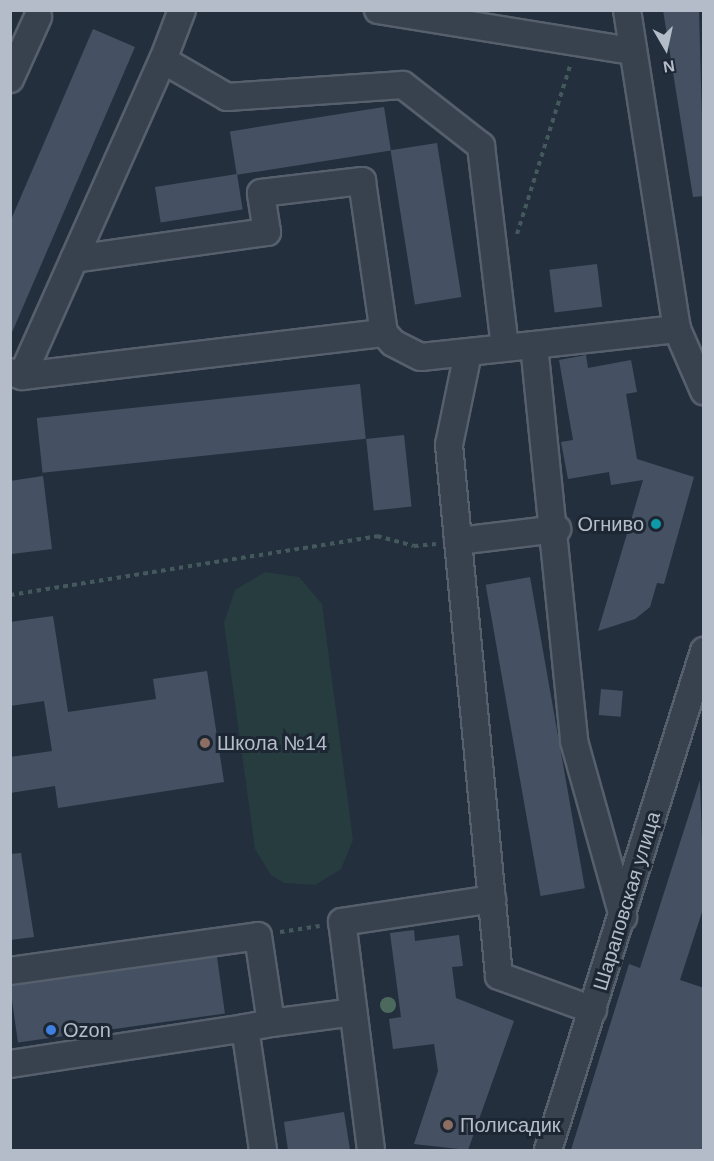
<!DOCTYPE html>
<html>
<head>
<meta charset="utf-8">
<style>
	body { margin:0 }
	#map { position:relative; width:714px; height:1161px; overflow:hidden; background:#242f3e; font-family:Helvetica,sans-serif }
	div>[style] { position:absolute }
	.green>* { inset:0; background:#263c3f }
	.building>* { inset:0; background:#455162; transform-origin:0 0 }
	.path>* { height:4px; margin-top:-2px; transform-origin:0; background:repeating-linear-gradient(90deg,#44595c 0 4.5px,transparent 0 9px) }
	.roads { filter:drop-shadow(2px 0 #565f6c) drop-shadow(-2px 0 #565f6c) drop-shadow(0 2px #565f6c) drop-shadow(0 -2px #565f6c) }
	.minor>* { height:26px; margin:-13px; padding:0 13px; transform-origin:13px; border-radius:13px; background:#38414e }
	.trees>* { width:16px; height:16px; margin:-8px; border-radius:50%; background:#4b6a5d }
	.dots>* { width:16px; height:16px; translate:-50% -50%; box-sizing:border-box; border:3px solid #1d2633; border-radius:50% }
	span { translate:-50% -50%; white-space:nowrap; text-align:center; line-height:1.15; -webkit-text-stroke:6px #1d2633; paint-order:stroke }
	.poi-label { font-size:20px; color:#b4bcc9 }
	.right { translate:-100% -50%; text-align:right }
	.left { translate:0 -50%; text-align:left }
	.street-label { font-size:20px; color:#b4bcc9 }
	.frame { position:absolute; inset:0; border:12px solid #b4bcc9; pointer-events:none }
	.north { position:absolute; left:636px; top:18px; width:60px; height:60px; -webkit-text-stroke:4px #1d2633; paint-order:stroke; rotate:171deg; font-size:16px; font-weight:700; line-height:24px; text-align:center; color:#b4bcc9 }
	.north::after { content:''; display:block; margin:auto; width:21px; height:27px; background:#b4bcc9; clip-path:polygon(50% 0,100% 100%,50% 72%,0 100%) }
</style>
</head>
<body>
<div id="map">
	<div class="green">
		<div style="clip-path:polygon(265px 572px,299px 577px,322px 604px,353px 840px,341px 869px,315px 885px,284px 883px,271px 875px,255px 849px,224px 623px,235px 590px)"></div>
	</div>
	<div class="building">
		<div style="clip-path:polygon(663px 10px,699px 10px,704px 196px,693px 197px)"></div>
		<div style="clip-path:polygon(93px 29px,135px 47px,10px 337px,10px 222px)"></div>
		<div style="left:384px;top:107px;width:44px;height:156px;rotate:81deg"></div>
		<div style="left:437px;top:143px;width:156px;height:47px;rotate:81deg"></div>
		<div style="left:237px;top:174px;width:36px;height:83px;rotate:81deg"></div>
		<div style="left:597px;top:264px;width:43px;height:48px;rotate:83deg"></div>
		<div style="clip-path:polygon(586px 355px,588px 368px,631px 360px,637px 392px,626px 394px,637px 459px,694px 477px,664px 584px,657px 583px,650px 607px,635px 619px,598px 631px,643px 480px,611px 485px,609px 472px,568px 479px,561px 442px,573px 440px,559px 360px)"></div>
		<div style="left:360px;top:384px;width:55px;height:325px;rotate:84deg"></div>
		<div style="left:404px;top:435px;width:72px;height:38px;rotate:84deg"></div>
		<div style="clip-path:polygon(43px 476px,52px 549px,12px 554px,10px 481px)"></div>
		<div style="left:530px;top:577px;width:316px;height:45px;rotate:80deg"></div>
		<div style="clip-path:polygon(53px 616px,68px 712px,156px 699px,153px 679px,207px 671px,224px 782px,58px 808px,55px 786px,10px 793px,10px 757px,52px 751px,44px 701px,10px 706px,10px 622px)"></div>
		<div style="left:601px;top:689px;width:22px;height:26px;rotate:5deg"></div>
		<div style="clip-path:polygon(700px 780px,704px 906px,680px 980px,704px 988px,704px 1150px,571px 1150px,629px 964px,640px 968px)"></div>
		<div style="clip-path:polygon(21px 853px,34px 937px,10px 940px,10px 854px)"></div>
		<div style="clip-path:polygon(414px 930px,415px 941px,459px 935px,463px 966px,452px 967px,456px 998px,514px 1021px,468px 1150px,414px 1144px,438px 1071px,434px 1044px,393px 1049px,389px 1019px,401px 1017px,390px 933px)"></div>
		<div style="left:217px;top:957px;width:57px;height:209px;rotate:82deg"></div>
		<div style="clip-path:polygon(344px 1112px,350px 1150px,288px 1150px,284px 1122px)"></div>
	</div>
	<div class="path">
		<div style="left:517px;top:234px;width:179px;rotate:-72.5deg"></div>
		<div style="left:10px;top:595px;width:372px;rotate:-9.1deg"></div>
		<div style="left:377px;top:536px;width:38px;rotate:15deg"></div>
		<div style="left:414px;top:546px;width:22px;rotate:-5deg"></div>
		<div style="left:280px;top:932px;width:40px;rotate:-8.5deg"></div>
	</div>
	<div class="roads">
		<div class="minor">
			<div style="left:378px;top:10px;width:256px;rotate:9.2deg"></div>
			<div style="left:627px;top:10px;width:323px;rotate:81.1deg"></div>
			<div style="left:677px;top:329px;width:68px;rotate:66.5deg"></div>
			<div style="left:163px;top:60px;width:53px;rotate:-69.2deg"></div>
			<div style="left:10px;top:79px;width:68px;rotate:-65.7deg"></div>
			<div style="left:74px;top:259px;width:195px;rotate:-8deg"></div>
			<div style="left:267px;top:232px;width:39px;rotate:-99deg"></div>
			<div style="left:261px;top:193px;width:102px;rotate:-6.8deg"></div>
			<div style="left:362px;top:181px;width:154px;rotate:81.8deg"></div>
			<div style="left:384px;top:333px;width:13px;rotate:48deg"></div>
			<div style="left:393px;top:343px;width:31px;rotate:27deg"></div>
			<div style="left:421px;top:357px;width:114px;rotate:-6.1deg"></div>
			<div style="left:534px;top:345px;width:398px;rotate:84.2deg"></div>
			<div style="left:574px;top:741px;width:183px;rotate:74.4deg"></div>
			<div style="left:534px;top:345px;width:144px;rotate:-6.4deg"></div>
			<div style="left:468px;top:353px;width:94px;rotate:101.7deg"></div>
			<div style="left:449px;top:445px;width:533px;rotate:84.62deg"></div>
			<div style="left:499px;top:976px;width:100px;rotate:19.9deg"></div>
			<div style="left:10px;top:372px;width:13px;rotate:18deg"></div>
			<div style="left:22px;top:376px;width:365px;rotate:-6.8deg"></div>
			<div style="left:22px;top:376px;width:346px;rotate:-66deg"></div>
			<div style="left:163px;top:60px;width:74px;rotate:30deg"></div>
			<div style="left:227px;top:97px;width:176px;rotate:-3.9deg"></div>
			<div style="left:403px;top:85px;width:99px;rotate:38deg"></div>
			<div style="left:481px;top:146px;width:203px;rotate:83.2deg"></div>
			<div style="left:458px;top:541px;width:100px;rotate:-6.9deg"></div>
			<div style="left:10px;top:971px;width:250px;rotate:-8deg"></div>
			<div style="left:258px;top:936px;width:88px;rotate:81.5deg"></div>
			<div style="left:271px;top:1023px;width:26px;rotate:169deg"></div>
			<div style="left:271px;top:1023px;width:83px;rotate:-7.6deg"></div>
			<div style="left:10px;top:1064px;width:238px;rotate:-8.7deg"></div>
			<div style="left:245px;top:1028px;width:123px;rotate:81.6deg"></div>
			<div style="left:371px;top:1150px;width:230px;rotate:-97.2deg"></div>
			<div style="left:342px;top:922px;width:152px;rotate:-8.7deg"></div>
			<div style="left:548px;top:1150px;width:523px;rotate:-72.64deg"></div>
		</div>
	</div>
	<div class="trees">
		<div style="left:388px;top:1005px"></div>
	</div>
	<div class="dots">
		<div style="left:656px;top:524px;background:#0f9aa8"></div>
		<div style="left:205px;top:743px;background:#8d6e63"></div>
		<div style="left:51px;top:1030px;background:#3f7fe0"></div>
		<div style="left:448px;top:1125px;background:#8d6e63"></div>
	</div>
	<div class="poi-label">
		<span class="right" style="left:644px;top:524px">Огниво</span>
		<span class="left" style="left:217px;top:743px">Школа №14</span>
		<span class="left" style="left:63px;top:1030px">Ozon</span>
		<span class="left" style="left:460px;top:1125px">Полисадик</span>
	</div>
	<div class="street-label">
		<span style="left:627px;top:901px;rotate:-73deg">Шараповская улица</span>
	</div>
	<div class="frame"></div>
	<div class="north">N</div>
</div>
</body>
</html>
